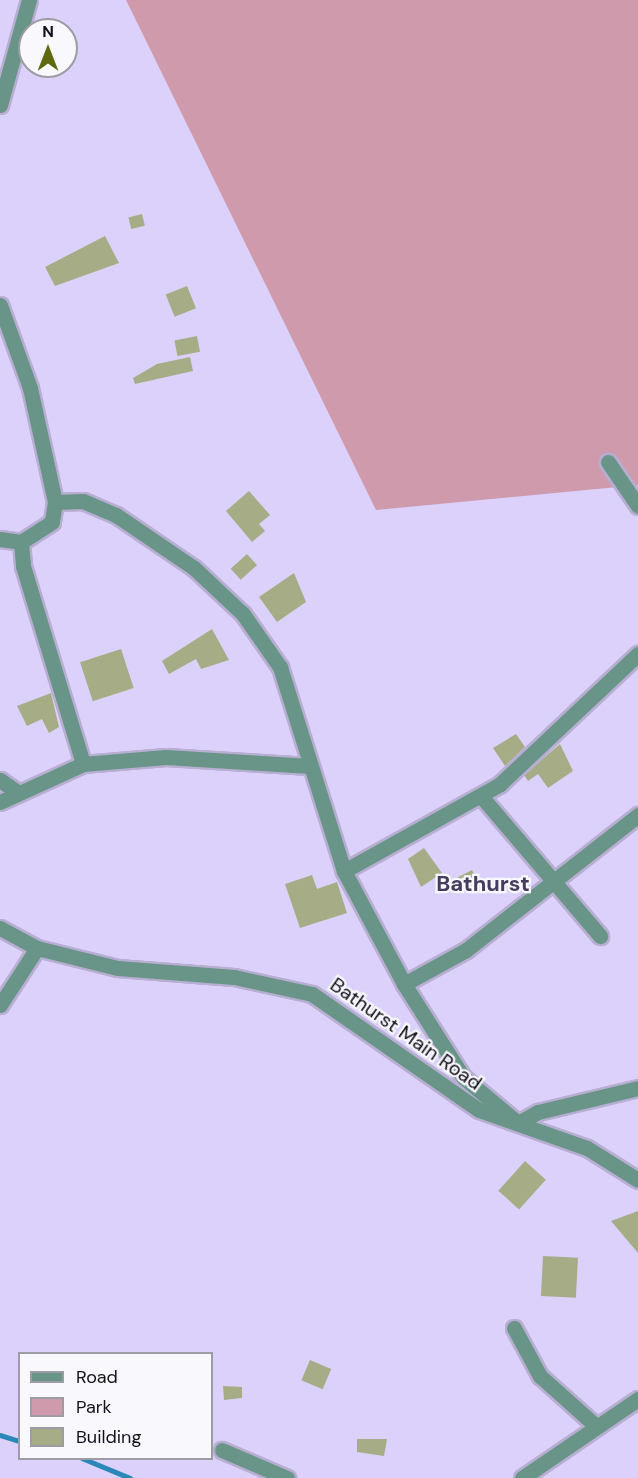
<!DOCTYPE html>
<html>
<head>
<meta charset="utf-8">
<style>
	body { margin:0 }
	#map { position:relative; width:638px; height:1478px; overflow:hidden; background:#dbd1fa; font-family:"DM Sans",sans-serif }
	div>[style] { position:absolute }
	.green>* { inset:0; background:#d09aad }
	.stream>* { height:4.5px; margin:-2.25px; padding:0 2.25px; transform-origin:2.25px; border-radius:2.25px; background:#2a88b8 }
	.building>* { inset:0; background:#a6ad86; transform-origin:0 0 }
	.roads { filter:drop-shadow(2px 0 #b7aed2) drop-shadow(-2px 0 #b7aed2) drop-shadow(0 2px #b7aed2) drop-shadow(0 -2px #b7aed2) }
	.street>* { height:15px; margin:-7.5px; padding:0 7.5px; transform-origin:7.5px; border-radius:7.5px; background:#699488 }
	span { translate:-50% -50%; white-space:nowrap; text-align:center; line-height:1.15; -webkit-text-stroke:4.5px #f9f8fd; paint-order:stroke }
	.street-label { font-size:20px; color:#13101d }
	.quarter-label { font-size:22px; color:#463d5e; font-weight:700 }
	.legend { position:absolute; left:18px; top:1352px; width:195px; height:108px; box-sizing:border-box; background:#f9f8fd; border:2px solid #9d9ba3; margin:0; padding:8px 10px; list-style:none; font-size:18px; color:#13101d }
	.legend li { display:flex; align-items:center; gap:12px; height:30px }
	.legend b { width:30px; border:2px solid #9d9ba3 }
	.north { position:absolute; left:18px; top:18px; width:60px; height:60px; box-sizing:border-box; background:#f9f8fd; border:2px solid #9d9ba3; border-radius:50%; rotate:0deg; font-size:16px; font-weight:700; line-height:24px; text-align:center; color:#13101d }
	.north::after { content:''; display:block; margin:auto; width:21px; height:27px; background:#60690e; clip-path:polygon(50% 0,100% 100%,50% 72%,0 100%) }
</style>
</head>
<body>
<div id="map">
	<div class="green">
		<div style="clip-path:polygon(126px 0,638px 0,638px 485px,376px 510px)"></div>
	</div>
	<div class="stream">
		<div style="left:0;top:1435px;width:21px;rotate:17deg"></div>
		<div style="left:82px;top:1458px;width:52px;rotate:22.6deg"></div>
	</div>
	<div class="building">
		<div style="left:142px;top:214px;width:12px;height:14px;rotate:76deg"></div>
		<div style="clip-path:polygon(105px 236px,119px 263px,55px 286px,45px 267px)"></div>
		<div style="left:187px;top:286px;width:24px;height:23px;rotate:68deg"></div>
		<div style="left:197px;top:336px;width:16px;height:23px;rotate:79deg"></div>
		<div style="clip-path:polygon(190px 357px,193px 371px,135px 384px,133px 378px,157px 364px)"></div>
		<div style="clip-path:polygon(249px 491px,270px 515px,259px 524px,265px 531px,252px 542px,226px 511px)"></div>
		<div style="left:247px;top:554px;width:15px;height:22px;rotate:48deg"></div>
		<div style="clip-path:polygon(294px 573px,306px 602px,277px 622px,259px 597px)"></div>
		<div style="clip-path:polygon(212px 629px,229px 660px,201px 669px,196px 659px,169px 674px,162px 661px)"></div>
		<div style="left:121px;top:649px;width:41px;height:43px;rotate:72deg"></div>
		<div style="clip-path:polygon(51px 693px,59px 727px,49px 733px,42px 719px,27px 726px,17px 706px)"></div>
		<div style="clip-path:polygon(516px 734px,525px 747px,505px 766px,493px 748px)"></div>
		<div style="clip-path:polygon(560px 744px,573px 771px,548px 788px,538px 774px,528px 781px,524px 775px)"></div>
		<div style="clip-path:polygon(424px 848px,442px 873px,421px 887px,408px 859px)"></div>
		<div style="left:472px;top:870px;width:13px;height:18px;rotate:63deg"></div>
		<div style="clip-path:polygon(312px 875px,317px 889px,337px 882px,347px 913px,300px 928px,285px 884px)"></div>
		<div style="left:525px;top:1161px;width:28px;height:40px;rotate:42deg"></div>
		<div style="clip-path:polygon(638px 1211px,638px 1253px,611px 1221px)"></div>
		<div style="left:543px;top:1256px;width:35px;height:40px;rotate:3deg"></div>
		<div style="left:310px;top:1360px;width:23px;height:22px;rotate:23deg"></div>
		<div style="clip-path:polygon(223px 1386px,242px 1387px,242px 1398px,224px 1400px)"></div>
		<div style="clip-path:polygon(357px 1439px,387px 1439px,384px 1456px,357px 1452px)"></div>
	</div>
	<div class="roads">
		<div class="street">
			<div style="left:0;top:105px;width:109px;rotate:-74.6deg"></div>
			<div style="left:0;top:305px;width:88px;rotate:70.1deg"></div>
			<div style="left:30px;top:388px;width:117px;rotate:77.6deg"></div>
			<div style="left:55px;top:502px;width:20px;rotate:99deg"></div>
			<div style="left:52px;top:522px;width:37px;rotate:147deg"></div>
			<div style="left:21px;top:542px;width:24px;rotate:85deg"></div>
			<div style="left:23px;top:566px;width:207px;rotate:73.1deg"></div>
			<div style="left:608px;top:462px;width:53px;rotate:55.7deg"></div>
			<div style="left:55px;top:502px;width:28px;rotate:-2deg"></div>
			<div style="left:83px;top:501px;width:36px;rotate:23deg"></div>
			<div style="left:116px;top:515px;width:94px;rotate:34.2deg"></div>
			<div style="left:194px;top:568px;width:67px;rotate:43.2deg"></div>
			<div style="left:243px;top:614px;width:65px;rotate:55.1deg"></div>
			<div style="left:280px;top:667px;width:214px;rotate:72.6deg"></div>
			<div style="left:344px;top:871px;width:128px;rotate:62deg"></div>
			<div style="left:404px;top:984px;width:110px;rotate:57.6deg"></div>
			<div style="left:463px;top:1077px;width:72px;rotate:39.9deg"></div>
			<div style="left:518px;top:1123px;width:23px;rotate:-29deg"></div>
			<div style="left:538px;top:1112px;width:103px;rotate:-13.5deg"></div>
			<div style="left:0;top:539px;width:21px;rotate:8deg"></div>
			<div style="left:0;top:780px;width:19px;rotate:35deg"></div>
			<div style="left:481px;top:796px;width:184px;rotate:49.6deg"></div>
			<div style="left:0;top:802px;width:91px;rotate:-24.6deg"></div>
			<div style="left:83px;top:764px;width:83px;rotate:-4.8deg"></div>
			<div style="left:166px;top:757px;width:144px;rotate:3.6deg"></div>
			<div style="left:344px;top:871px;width:179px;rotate:-29.1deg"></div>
			<div style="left:500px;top:784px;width:190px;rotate:-43.3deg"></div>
			<div style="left:0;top:928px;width:42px;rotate:28.4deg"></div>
			<div style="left:37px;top:948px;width:83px;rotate:13.9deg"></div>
			<div style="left:118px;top:968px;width:116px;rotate:4.4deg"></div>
			<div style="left:234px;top:977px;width:80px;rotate:12.3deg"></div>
			<div style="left:312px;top:994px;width:203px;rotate:34.8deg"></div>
			<div style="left:479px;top:1110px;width:114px;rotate:19.4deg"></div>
			<div style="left:587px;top:1148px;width:60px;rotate:32.1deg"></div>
			<div style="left:404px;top:984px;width:71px;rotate:-28.7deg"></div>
			<div style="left:466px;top:950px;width:219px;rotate:-38.1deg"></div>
			<div style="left:0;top:1005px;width:68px;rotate:-57deg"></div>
			<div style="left:514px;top:1328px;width:55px;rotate:61.6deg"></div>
			<div style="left:540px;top:1376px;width:76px;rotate:41.8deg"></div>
			<div style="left:222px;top:1450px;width:71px;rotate:23.3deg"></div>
			<div style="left:522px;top:1478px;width:140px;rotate:-34.3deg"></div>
		</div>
	</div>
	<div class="street-label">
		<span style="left:406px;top:1034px;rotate:35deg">Bathurst Main Road</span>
	</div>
	<div class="quarter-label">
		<span style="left:483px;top:884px">Bathurst</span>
	</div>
	<ul class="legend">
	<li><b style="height:8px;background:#699488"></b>Road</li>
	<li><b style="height:16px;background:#d09aad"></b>Park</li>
	<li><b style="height:16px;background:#a6ad86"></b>Building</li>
	</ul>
	<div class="north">N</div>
</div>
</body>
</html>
